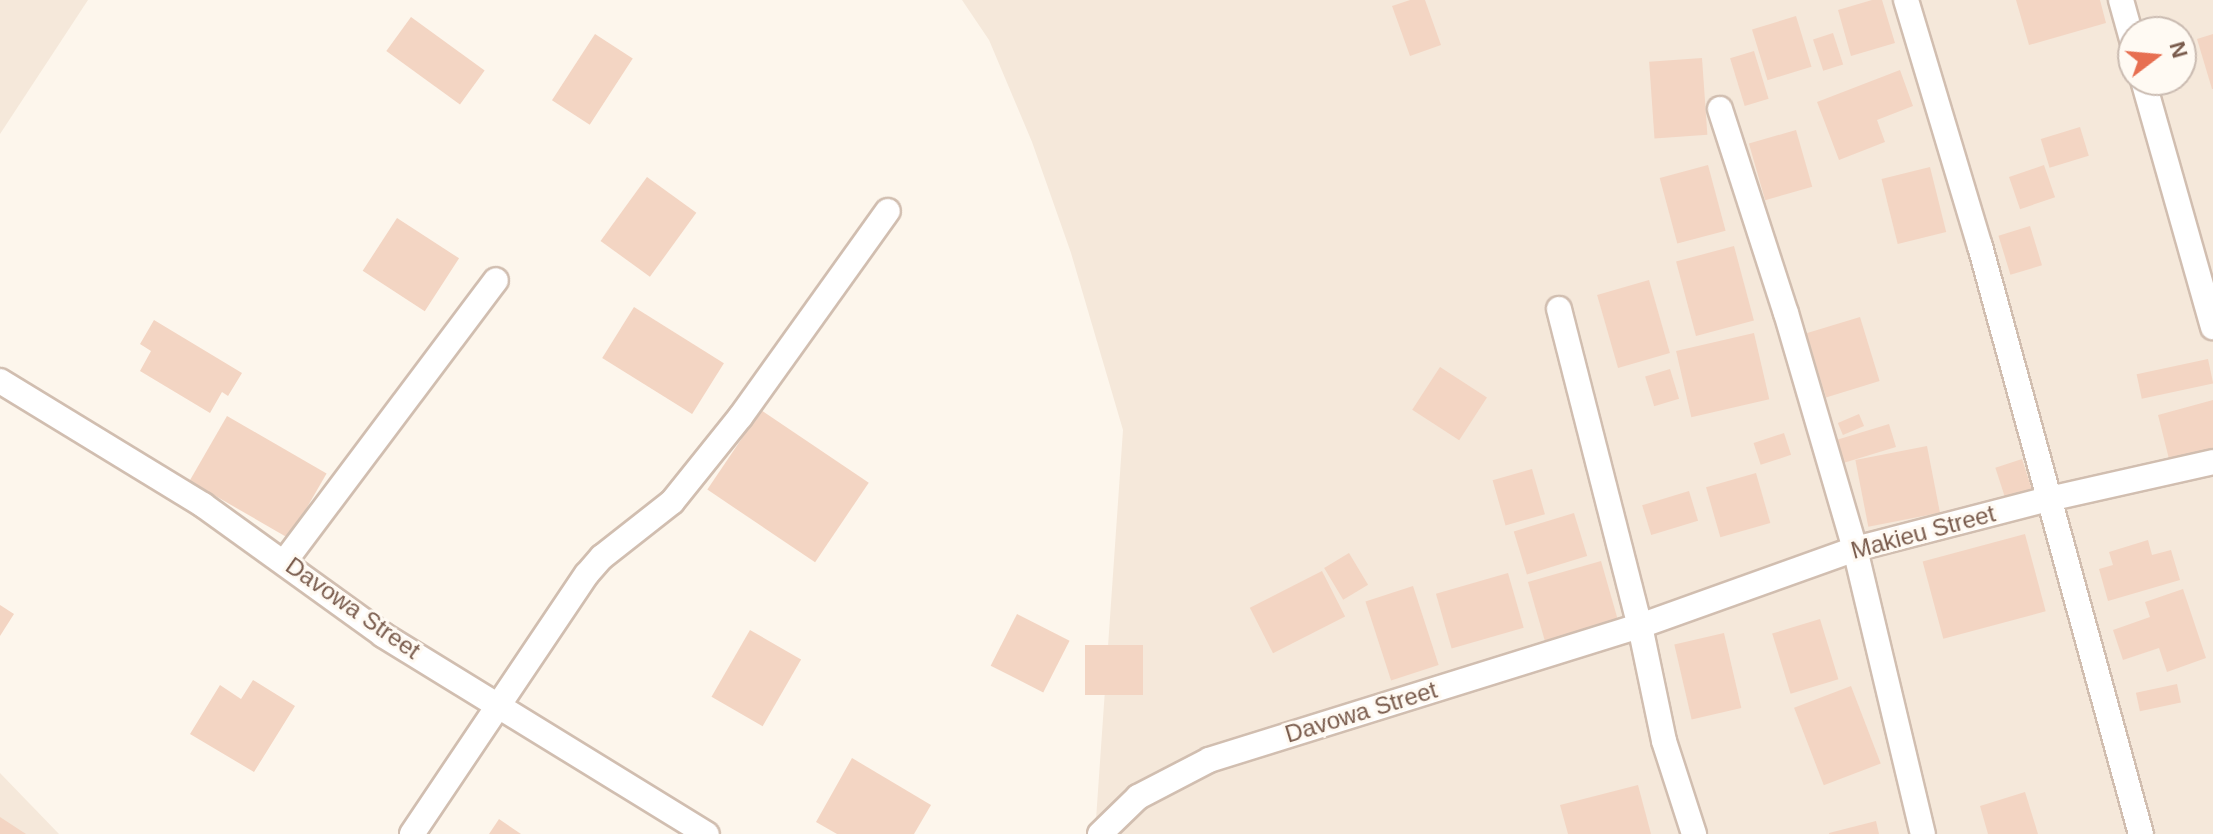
<!DOCTYPE html>
<html>
<head>
<meta charset="utf-8">
<style>
	body { margin:0 }
	#map { position:relative; width:2213px; height:834px; overflow:hidden; background:#fdf6ec; font-family:Helvetica,sans-serif }
	div>[style] { position:absolute }
	.residential>* { inset:0; background:#f5e8da }
	.building>* { inset:0; background:#f3d5c3; transform-origin:0 0 }
	.roads { filter:drop-shadow(2px 0 #d1beb0) drop-shadow(-2px 0 #d1beb0) drop-shadow(0 2px #d1beb0) drop-shadow(0 -2px #d1beb0) }
	.minor>* { height:24px; margin:-12px; padding:0 12px; transform-origin:12px; border-radius:12px; background:#fff }
	span { translate:-50% -50%; white-space:nowrap; text-align:center; line-height:1.15; -webkit-text-stroke:6px #fffaf3; paint-order:stroke }
	.street-label { font-size:24px; color:#7a5c4d }
	.north { position:absolute; left:2117px; top:16px; width:80px; height:80px; box-sizing:border-box; background:#fffaf3; border:2px solid #cabbb1; border-radius:50%; rotate:74deg; font-size:22px; font-weight:700; line-height:32px; text-align:center; color:#7a5c4d }
	.north::after { content:''; display:block; margin:auto; width:28px; height:36px; background:#e76f51; clip-path:polygon(50% 0,100% 100%,50% 72%,0 100%) }
</style>
</head>
<body>
<div id="map">
	<div class="residential">
		<div style="clip-path:polygon(0 0,88px 0,0 134px)"></div>
		<div style="clip-path:polygon(evenodd,962px 0,2213px 0,2213px 834px,1095px 834px,1123px 430px,1071px 253px,1032px 142px,989px 40px,962px 0,2133px 32px,2181px 32px,2181px 80px,2133px 80px,2133px 32px)"></div>
		<div style="clip-path:polygon(0 773px,59px 834px,0 834px)"></div>
	</div>
	<div class="building">
		<div style="clip-path:polygon(1410px 0,1425px 0,1441px 45px,1410px 56px,1392px 6px)"></div>
		<div style="clip-path:polygon(1872px 0,1882px 0,1895px 43px,1851px 56px,1838px 10px)"></div>
		<div style="clip-path:polygon(2016px 0,2100px 0,2106px 23px,2029px 45px)"></div>
		<div style="left:1796px;top:16px;width:53px;height:46px;rotate:73deg"></div>
		<div style="left:411px;top:17px;width:91px;height:42px;rotate:36deg"></div>
		<div style="left:1833px;top:33px;width:33px;height:21px;rotate:72deg"></div>
		<div style="left:595px;top:34px;width:45px;height:79px;rotate:33deg"></div>
		<div style="clip-path:polygon(2213px 34px,2213px 89px,2212px 89px,2197px 39px)"></div>
		<div style="left:1754px;top:51px;width:50px;height:25px;rotate:73deg"></div>
		<div style="left:1702px;top:58px;width:77px;height:53px;rotate:86deg"></div>
		<div style="clip-path:polygon(1900px 70px,1913px 106px,1877px 120px,1885px 142px,1839px 160px,1817px 102px)"></div>
		<div style="left:2080px;top:127px;width:30px;height:41px;rotate:73deg"></div>
		<div style="left:1796px;top:130px;width:59px;height:49px;rotate:74deg"></div>
		<div style="left:1708px;top:165px;width:68px;height:50px;rotate:75deg"></div>
		<div style="left:2044px;top:165px;width:34px;height:37px;rotate:71deg"></div>
		<div style="left:1930px;top:167px;width:67px;height:50px;rotate:76deg"></div>
		<div style="left:647px;top:177px;width:61px;height:79px;rotate:36deg"></div>
		<div style="left:397px;top:218px;width:74px;height:63px;rotate:33deg"></div>
		<div style="left:2030px;top:226px;width:41px;height:33px;rotate:73deg"></div>
		<div style="left:1734px;top:246px;width:77px;height:60px;rotate:75deg"></div>
		<div style="left:1649px;top:280px;width:76px;height:54px;rotate:74deg"></div>
		<div style="left:634px;top:307px;width:106px;height:60px;rotate:32deg"></div>
		<div style="left:1860px;top:317px;width:67px;height:56px;rotate:73deg"></div>
		<div style="clip-path:polygon(154px 320px,242px 373px,228px 396px,222px 392px,210px 413px,140px 371px,151px 351px,140px 344px)"></div>
		<div style="left:1754px;top:333px;width:68px;height:80px;rotate:77deg"></div>
		<div style="left:2208px;top:359px;width:25px;height:73px;rotate:78deg"></div>
		<div style="left:1440px;top:367px;width:56px;height:51px;rotate:33deg"></div>
		<div style="left:1670px;top:369px;width:31px;height:26px;rotate:73deg"></div>
		<div style="clip-path:polygon(2213px 400px,2213px 452px,2170px 463px,2158px 415px)"></div>
		<div style="left:761px;top:410px;width:130px;height:96px;rotate:34deg"></div>
		<div style="left:1859px;top:414px;width:13px;height:23px;rotate:67deg"></div>
		<div style="left:227px;top:416px;width:115px;height:75px;rotate:30deg"></div>
		<div style="left:1889px;top:424px;width:24px;height:56px;rotate:73deg"></div>
		<div style="left:1784px;top:433px;width:23px;height:32px;rotate:72deg"></div>
		<div style="left:1927px;top:446px;width:68px;height:73px;rotate:79deg"></div>
		<div style="left:2022px;top:459px;width:35px;height:28px;rotate:72deg"></div>
		<div style="left:1532px;top:469px;width:47px;height:41px;rotate:74deg"></div>
		<div style="left:1756px;top:473px;width:52px;height:52px;rotate:74deg"></div>
		<div style="left:1689px;top:491px;width:31px;height:49px;rotate:73deg"></div>
		<div style="left:1574px;top:513px;width:45px;height:63px;rotate:73deg"></div>
		<div style="left:2025px;top:534px;width:80px;height:106px;rotate:75deg"></div>
		<div style="clip-path:polygon(2148px 540px,2152px 555px,2171px 550px,2180px 580px,2108px 601px,2099px 569px,2113px 565px,2109px 552px)"></div>
		<div style="left:1349px;top:553px;width:37px;height:29px;rotate:59deg"></div>
		<div style="left:1601px;top:561px;width:61px;height:76px;rotate:74deg"></div>
		<div style="left:1322px;top:571px;width:51px;height:81px;rotate:63deg"></div>
		<div style="left:1508px;top:573px;width:57px;height:75px;rotate:74deg"></div>
		<div style="left:1413px;top:586px;width:83px;height:50px;rotate:72deg"></div>
		<div style="clip-path:polygon(2183px 589px,2206px 658px,2167px 672px,2159px 648px,2123px 660px,2113px 630px,2150px 617px,2145px 602px)"></div>
		<div style="clip-path:polygon(0 605px,14px 614px,0 636px)"></div>
		<div style="left:1017px;top:614px;width:59px;height:58px;rotate:27deg"></div>
		<div style="left:1820px;top:619px;width:63px;height:50px;rotate:73deg"></div>
		<div style="left:750px;top:630px;width:59px;height:77px;rotate:30deg"></div>
		<div style="left:1724px;top:633px;width:77px;height:51px;rotate:77deg"></div>
		<div style="left:1085px;top:645px;width:58px;height:50px"></div>
		<div style="clip-path:polygon(253px 680px,295px 706px,254px 772px,190px 734px,220px 685px,241px 699px)"></div>
		<div style="left:2177px;top:684px;width:19px;height:42px;rotate:78deg"></div>
		<div style="left:1851px;top:686px;width:83px;height:61px;rotate:69deg"></div>
		<div style="clip-path:polygon(852px 758px,931px 805px,914px 834px,837px 834px,816px 822px)"></div>
		<div style="clip-path:polygon(1638px 785px,1651px 834px,1568px 834px,1560px 805px)"></div>
		<div style="clip-path:polygon(2025px 792px,2038px 834px,1988px 834px,1980px 806px)"></div>
		<div style="clip-path:polygon(0 817px,26px 834px,0 834px)"></div>
		<div style="clip-path:polygon(499px 819px,521px 834px,489px 834px)"></div>
		<div style="clip-path:polygon(1876px 821px,1879px 834px,1829px 834px,1829px 833px)"></div>
	</div>
	<div class="roads">
		<div class="minor">
			<div style="left:1906px;top:0;width:257px;rotate:73.3deg"></div>
			<div style="left:1980px;top:246px;width:610px;rotate:74.69deg"></div>
			<div style="left:2121px;top:0;width:45px;rotate:74.4deg"></div>
			<div style="left:2143px;top:80px;width:257px;rotate:74.2deg"></div>
			<div style="left:1720px;top:109px;width:214px;rotate:72.1deg"></div>
			<div style="left:1786px;top:313px;width:246px;rotate:73.7deg"></div>
			<div style="left:1855px;top:549px;width:293px;rotate:76.6deg"></div>
			<div style="left:1559px;top:309px;width:327px;rotate:75.7deg"></div>
			<div style="left:1640px;top:626px;width:117px;rotate:78.2deg"></div>
			<div style="left:1664px;top:741px;width:98px;rotate:72.1deg"></div>
			<div style="left:0;top:381px;width:238px;rotate:31.4deg"></div>
			<div style="left:203px;top:505px;width:222px;rotate:35.8deg"></div>
			<div style="left:383px;top:635px;width:380px;rotate:31.6deg"></div>
			<div style="left:285px;top:561px;width:351px;rotate:-53.1deg"></div>
			<div style="left:412px;top:834px;width:313px;rotate:-56.1deg"></div>
			<div style="left:587px;top:574px;width:23px;rotate:-49deg"></div>
			<div style="left:602px;top:557px;width:89px;rotate:-38.2deg"></div>
			<div style="left:672px;top:502px;width:110px;rotate:-51.3deg"></div>
			<div style="left:741px;top:416px;width:252px;rotate:-54.4deg"></div>
			<div style="left:1100px;top:834px;width:53px;rotate:-44.2deg"></div>
			<div style="left:1138px;top:797px;width:80px;rotate:-27.5deg"></div>
			<div style="left:1209px;top:760px;width:451px;rotate:-17.3deg"></div>
			<div style="left:1640px;top:626px;width:228px;rotate:-19.7deg"></div>
			<div style="left:1855px;top:549px;width:200px;rotate:-14.5deg"></div>
			<div style="left:2049px;top:499px;width:168px;rotate:-12.7deg"></div>
		</div>
	</div>
	<div class="street-label">
		<span style="left:1923px;top:532px;rotate:-15deg">Makieu Street</span>
		<span style="left:353px;top:608px;rotate:35deg">Davowa Street</span>
		<span style="left:1361px;top:712px;rotate:-17deg">Davowa Street</span>
	</div>
	<div class="north">N</div>
</div>
</body>
</html>
